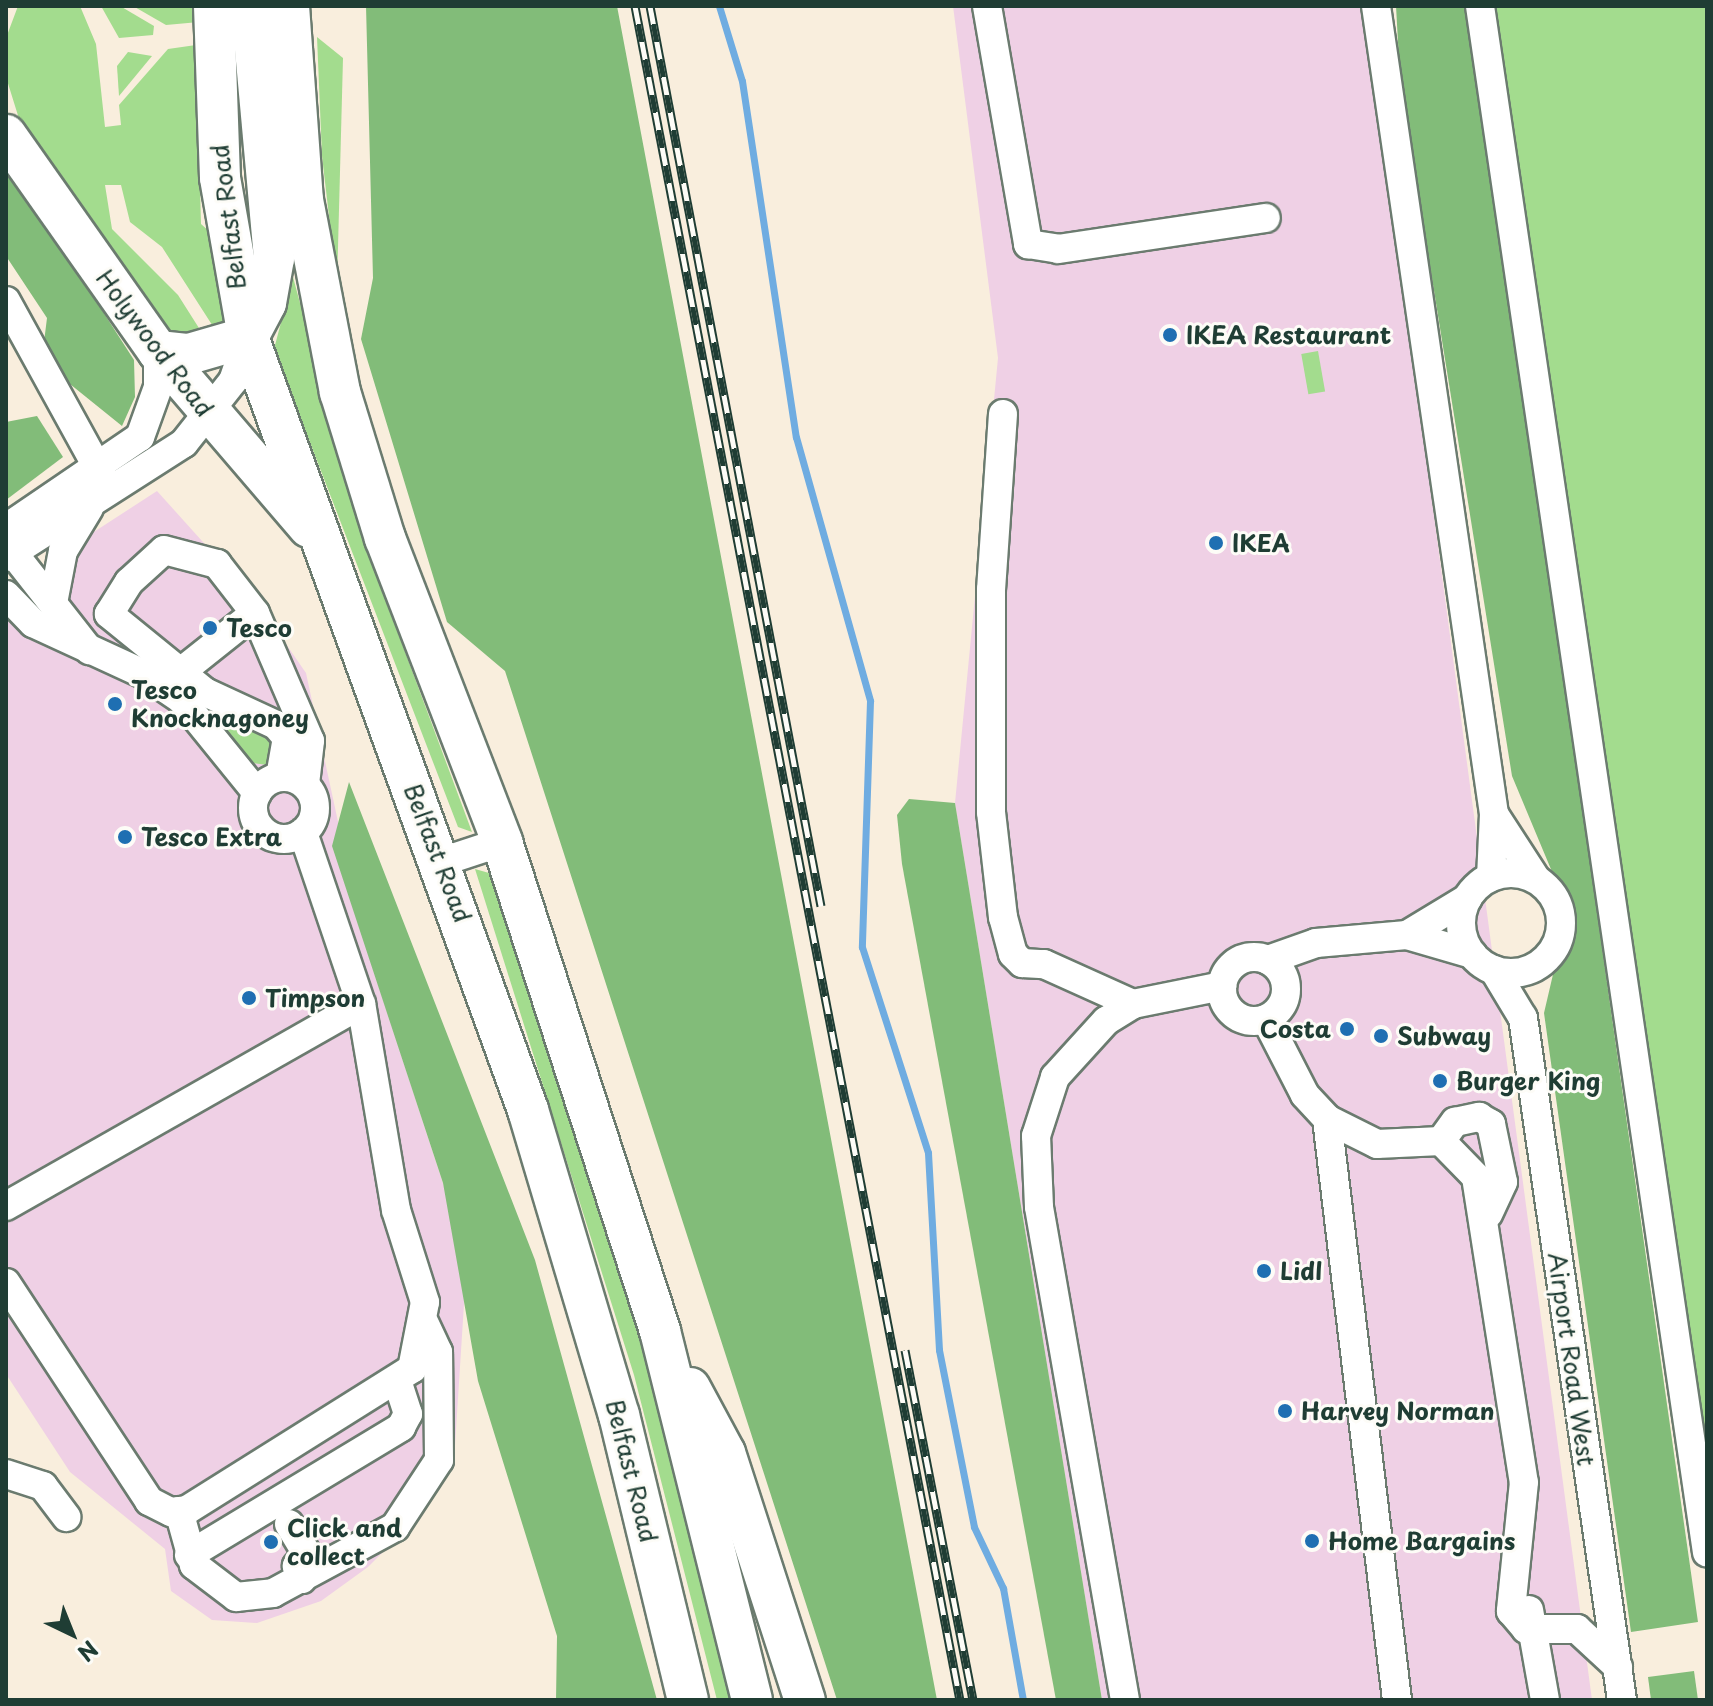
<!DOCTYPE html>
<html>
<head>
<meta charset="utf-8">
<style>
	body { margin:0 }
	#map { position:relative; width:1713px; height:1706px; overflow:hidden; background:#f9eedd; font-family:"Playpen Sans",sans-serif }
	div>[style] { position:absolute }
	.built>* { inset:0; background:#efd0e5 }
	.green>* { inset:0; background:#a3dc8e; transform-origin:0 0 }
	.forest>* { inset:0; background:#82bc79 }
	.stream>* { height:7px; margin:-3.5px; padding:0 3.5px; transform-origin:3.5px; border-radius:3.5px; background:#6face1 }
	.roads { filter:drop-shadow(2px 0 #6b7b6f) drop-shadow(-2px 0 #6b7b6f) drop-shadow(0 2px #6b7b6f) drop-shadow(0 -2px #6b7b6f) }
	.minor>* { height:28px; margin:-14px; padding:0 14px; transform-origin:14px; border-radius:14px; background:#fff }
	.minor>.ring { margin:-14px; padding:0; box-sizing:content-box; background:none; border:28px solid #fff; border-radius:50% }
	.highway>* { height:40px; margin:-20px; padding:0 20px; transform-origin:20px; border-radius:20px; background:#fff }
	.rail>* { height:9px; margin-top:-4.5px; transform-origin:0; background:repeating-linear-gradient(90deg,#fdfcf7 0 18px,#1f3d34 0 36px); box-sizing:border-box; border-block:2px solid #1f3d34 }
	.dots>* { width:22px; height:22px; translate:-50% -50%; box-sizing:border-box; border:4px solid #fdfcf7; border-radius:50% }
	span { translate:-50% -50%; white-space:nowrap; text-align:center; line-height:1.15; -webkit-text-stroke:6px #fdfcf7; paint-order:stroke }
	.street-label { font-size:24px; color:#1f3d34 }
	.poi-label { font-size:24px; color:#1f3d34; font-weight:700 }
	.left { translate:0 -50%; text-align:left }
	.right { translate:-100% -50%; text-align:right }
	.frame { position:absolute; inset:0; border:8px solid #1f3d34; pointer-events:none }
	.north { position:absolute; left:32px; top:1594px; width:80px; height:80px; -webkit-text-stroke:6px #fdfcf7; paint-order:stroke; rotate:137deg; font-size:22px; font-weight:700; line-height:32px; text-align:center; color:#1f3d34 }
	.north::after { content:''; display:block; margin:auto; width:28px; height:36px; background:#1f3d34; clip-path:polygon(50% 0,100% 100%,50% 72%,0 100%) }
</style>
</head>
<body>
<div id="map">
	<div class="built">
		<div style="clip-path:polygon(953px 6px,1366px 6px,1592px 1700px,1102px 1700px,955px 803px,998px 358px)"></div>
		<div style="clip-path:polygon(157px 491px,257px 602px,306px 673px,363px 938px,467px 1257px,454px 1461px,422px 1513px,368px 1567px,321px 1601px,257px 1623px,212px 1620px,171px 1591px,165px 1549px,70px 1472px,6px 1374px,6px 589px)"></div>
	</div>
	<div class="green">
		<div style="clip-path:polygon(18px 6px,80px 6px,96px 44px,105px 127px,121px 125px,119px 105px,168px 49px,196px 45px,201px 224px,210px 232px,229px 322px,216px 331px,162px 247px,130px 222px,121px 185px,105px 185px,112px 229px,178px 295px,204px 336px,179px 338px,154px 328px,20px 122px,6px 77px,6px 38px)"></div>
		<div style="clip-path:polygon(101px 6px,120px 6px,154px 26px,153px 35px,119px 38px)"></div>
		<div style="clip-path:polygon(133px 6px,198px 6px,199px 22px,166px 25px)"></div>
		<div style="clip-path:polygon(1488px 6px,1707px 6px,1707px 1519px)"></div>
		<div style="clip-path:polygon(317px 37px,343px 58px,337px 285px,322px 156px)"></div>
		<div style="clip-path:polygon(128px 52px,152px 56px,119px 96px,117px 66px)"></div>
		<div style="clip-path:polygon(293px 277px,365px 544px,472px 832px,458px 827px,274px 349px)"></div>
		<div style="left:1318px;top:351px;width:41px;height:17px;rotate:80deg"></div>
		<div style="clip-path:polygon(209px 709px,266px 731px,275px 756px,268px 765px,251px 763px)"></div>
		<div style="clip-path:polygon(475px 869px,496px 875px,633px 1304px,734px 1700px,717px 1700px,634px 1375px)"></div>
	</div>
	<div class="forest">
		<div style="clip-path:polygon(366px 6px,617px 6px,937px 1700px,837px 1700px,505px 671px,447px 622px,361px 339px,373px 278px)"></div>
		<div style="clip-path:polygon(1396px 6px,1468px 6px,1698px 1622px,1631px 1632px,1544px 1013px,1568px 910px,1512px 776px,1400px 79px)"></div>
		<div style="clip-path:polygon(6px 161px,134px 360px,135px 397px,122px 426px,60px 376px,43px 350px,47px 318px,6px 256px)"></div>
		<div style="clip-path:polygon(37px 416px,63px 457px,6px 500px,6px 422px)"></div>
		<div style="clip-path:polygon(349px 782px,535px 1260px,657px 1700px,556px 1700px,557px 1636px,478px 1381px,443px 1183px,332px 846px)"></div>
		<div style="clip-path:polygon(909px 799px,955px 803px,1102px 1700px,1056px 1700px,902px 864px,897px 815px)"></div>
		<div style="clip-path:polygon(1694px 1671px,1698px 1700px,1651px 1700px,1648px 1677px)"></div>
	</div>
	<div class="stream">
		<div style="left:719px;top:6px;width:78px;rotate:73deg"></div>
		<div style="left:742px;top:81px;width:360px;rotate:81.4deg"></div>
		<div style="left:796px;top:437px;width:274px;rotate:74.3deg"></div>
		<div style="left:870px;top:701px;width:246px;rotate:91.9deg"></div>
		<div style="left:862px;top:947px;width:216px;rotate:72.2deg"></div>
		<div style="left:928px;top:1153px;width:197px;rotate:86.8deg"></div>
		<div style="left:939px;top:1350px;width:180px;rotate:78.8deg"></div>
		<div style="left:974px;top:1527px;width:68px;rotate:64.6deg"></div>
		<div style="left:1003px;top:1588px;width:114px;rotate:79.9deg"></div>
	</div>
	<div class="roads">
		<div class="minor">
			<div style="left:987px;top:6px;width:242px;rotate:80.2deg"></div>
			<div style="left:1028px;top:244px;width:30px;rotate:9deg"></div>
			<div style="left:1058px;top:249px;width:210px;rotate:-8.5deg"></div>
			<div style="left:1376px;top:6px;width:817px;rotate:81.69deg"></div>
			<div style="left:1494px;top:814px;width:63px;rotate:92.7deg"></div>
			<div style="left:1480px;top:6px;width:1563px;rotate:81.65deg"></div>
			<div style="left:6px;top:301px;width:210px;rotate:61.2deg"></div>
			<div style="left:1003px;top:414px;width:176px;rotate:93.9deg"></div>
			<div style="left:991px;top:590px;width:222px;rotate:90deg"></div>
			<div style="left:991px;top:812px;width:106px;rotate:83.5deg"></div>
			<div style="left:1003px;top:917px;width:38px;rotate:75deg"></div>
			<div style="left:1013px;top:954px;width:13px;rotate:45deg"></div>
			<div style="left:1022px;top:963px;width:22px;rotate:3deg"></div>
			<div style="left:1044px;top:964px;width:98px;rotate:24.2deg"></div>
			<div style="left:6px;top:528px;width:162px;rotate:-34.2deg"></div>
			<div style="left:140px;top:437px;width:53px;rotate:-70.2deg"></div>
			<div style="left:158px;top:387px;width:36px;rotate:-90deg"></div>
			<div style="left:6px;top:544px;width:135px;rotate:51.9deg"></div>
			<div style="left:6px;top:557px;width:211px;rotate:-32.6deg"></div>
			<div style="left:184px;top:443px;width:79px;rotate:-51.7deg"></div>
			<div style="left:233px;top:381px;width:46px;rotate:-71.2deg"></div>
			<div style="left:6px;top:595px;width:39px;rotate:46deg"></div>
			<div style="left:33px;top:623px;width:122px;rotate:24.7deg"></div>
			<div style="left:144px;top:674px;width:45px;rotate:34deg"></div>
			<div style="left:181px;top:699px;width:121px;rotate:51deg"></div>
			<div style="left:54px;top:598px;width:48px;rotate:-79.2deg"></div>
			<div style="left:63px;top:551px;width:50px;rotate:-58.8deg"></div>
			<div style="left:182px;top:671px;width:93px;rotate:-38.5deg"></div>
			<div style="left:280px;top:777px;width:40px;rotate:-80deg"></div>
			<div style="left:287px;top:738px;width:17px;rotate:-130deg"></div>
			<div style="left:276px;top:725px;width:78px;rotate:-155.1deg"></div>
			<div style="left:205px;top:692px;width:124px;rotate:-140.9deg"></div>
			<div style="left:109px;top:614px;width:38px;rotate:-58deg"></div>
			<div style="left:129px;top:582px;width:47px;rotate:-42.4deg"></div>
			<div style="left:164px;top:550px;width:55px;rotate:14.8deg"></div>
			<div style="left:217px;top:564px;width:62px;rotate:52.2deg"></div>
			<div style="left:255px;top:613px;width:139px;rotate:66.7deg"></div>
			<div style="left:310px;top:741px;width:43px;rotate:96.6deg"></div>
			<div class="ring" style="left:253px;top:777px;width:34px;height:34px"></div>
			<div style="left:1494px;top:814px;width:77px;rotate:57.1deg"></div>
			<div style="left:441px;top:862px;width:64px;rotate:-18.2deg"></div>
			<div class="ring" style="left:1461px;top:873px;width:72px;height:72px"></div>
			<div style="left:1407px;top:935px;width:68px;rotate:16.3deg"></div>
			<div class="ring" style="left:1222px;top:957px;width:36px;height:36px"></div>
			<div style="left:1268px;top:960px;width:51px;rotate:-19.5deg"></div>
			<div style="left:1316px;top:943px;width:91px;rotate:-5deg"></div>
			<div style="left:1407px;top:935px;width:71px;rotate:-31.2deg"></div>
			<div style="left:1494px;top:970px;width:56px;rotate:58.9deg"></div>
			<div style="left:1523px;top:1018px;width:689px;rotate:81.74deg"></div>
			<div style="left:1266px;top:1019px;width:85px;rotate:62.8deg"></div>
			<div style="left:1305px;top:1095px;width:33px;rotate:47deg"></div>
			<div style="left:1327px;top:1119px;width:56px;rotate:26.6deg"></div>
			<div style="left:1377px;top:1144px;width:64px;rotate:-2.7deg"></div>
			<div style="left:1441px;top:1141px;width:50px;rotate:45.8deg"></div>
			<div style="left:1476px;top:1177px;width:309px;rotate:81.1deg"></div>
			<div style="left:1524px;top:1482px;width:130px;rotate:95.8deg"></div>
			<div style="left:1511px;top:1611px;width:23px;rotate:50deg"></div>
			<div style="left:1526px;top:1629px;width:51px"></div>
			<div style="left:1577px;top:1629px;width:56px;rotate:42.8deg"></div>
			<div style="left:1327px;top:1119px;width:585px;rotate:83.13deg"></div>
			<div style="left:1441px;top:1141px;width:24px;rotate:-54deg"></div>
			<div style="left:1455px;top:1122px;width:25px;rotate:-12deg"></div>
			<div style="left:1479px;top:1117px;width:14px;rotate:30deg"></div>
			<div style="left:1491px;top:1124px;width:59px;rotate:78.3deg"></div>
			<div style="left:1503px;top:1182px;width:35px;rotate:115deg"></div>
			<div style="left:6px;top:1206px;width:408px;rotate:-29.6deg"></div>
			<div style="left:6px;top:1283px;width:261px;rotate:56.7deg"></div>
			<div style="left:149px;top:1501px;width:25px;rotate:27deg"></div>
			<div style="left:171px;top:1512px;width:16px;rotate:-7deg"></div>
			<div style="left:187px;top:1510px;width:266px;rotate:-32.1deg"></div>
			<div style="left:412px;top:1369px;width:68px;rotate:-79deg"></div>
			<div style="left:425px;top:1302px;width:96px;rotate:-107.5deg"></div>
			<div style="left:396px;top:1210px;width:209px;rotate:-99.6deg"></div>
			<div style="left:361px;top:1004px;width:181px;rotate:-108.7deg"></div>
			<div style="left:6px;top:1474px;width:39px;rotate:18deg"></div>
			<div style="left:43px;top:1486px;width:39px;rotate:53deg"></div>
			<div style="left:179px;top:1511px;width:56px;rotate:74.5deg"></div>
			<div style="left:194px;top:1565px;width:53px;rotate:37.3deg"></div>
			<div style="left:236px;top:1597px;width:37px;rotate:-6deg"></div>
			<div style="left:273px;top:1593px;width:139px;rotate:-28.4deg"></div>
			<div style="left:395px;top:1527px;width:80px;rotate:-56.7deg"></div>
			<div style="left:439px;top:1460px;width:108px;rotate:-90.5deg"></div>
			<div style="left:438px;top:1352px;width:31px;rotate:-115deg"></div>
			<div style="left:289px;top:1524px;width:35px;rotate:59deg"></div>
			<div style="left:307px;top:1554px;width:16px;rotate:130deg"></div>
			<div style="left:297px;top:1566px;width:14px;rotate:69deg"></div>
			<div style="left:189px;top:1555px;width:248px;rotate:-31.1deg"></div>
			<div style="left:401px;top:1427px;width:15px;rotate:-62deg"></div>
			<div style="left:408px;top:1414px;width:36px;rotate:-108deg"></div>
			<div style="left:1529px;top:1610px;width:91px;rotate:79.9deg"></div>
			<div style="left:1125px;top:1700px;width:500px;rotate:-99.9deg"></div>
			<div style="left:1039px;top:1207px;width:71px;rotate:-92.4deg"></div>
			<div style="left:1036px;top:1136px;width:62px;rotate:-72.1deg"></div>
			<div style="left:1055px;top:1077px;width:76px;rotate:-47.7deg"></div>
			<div style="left:1106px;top:1021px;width:32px;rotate:-32deg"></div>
			<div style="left:1133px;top:1004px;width:91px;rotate:-11.4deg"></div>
		</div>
		<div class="highway">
			<div style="left:214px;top:6px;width:172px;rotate:88deg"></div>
			<div style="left:220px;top:178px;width:161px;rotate:80deg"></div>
			<div style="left:248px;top:337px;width:822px;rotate:70.09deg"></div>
			<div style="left:528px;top:1110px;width:318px;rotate:73.4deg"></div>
			<div style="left:619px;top:1415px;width:293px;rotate:76.4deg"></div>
			<div style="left:289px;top:6px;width:195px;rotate:85.9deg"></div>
			<div style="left:303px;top:200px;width:196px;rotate:79.1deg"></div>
			<div style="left:340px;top:392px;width:153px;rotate:72.9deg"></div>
			<div style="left:385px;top:538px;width:326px;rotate:68.9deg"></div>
			<div style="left:502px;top:842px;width:514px;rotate:72.09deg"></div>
			<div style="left:660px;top:1331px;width:380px;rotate:76deg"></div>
			<div style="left:6px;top:135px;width:264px;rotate:54.9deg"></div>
			<div style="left:158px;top:351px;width:232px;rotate:49.4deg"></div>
			<div style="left:158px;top:351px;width:31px;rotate:6deg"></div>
			<div style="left:189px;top:354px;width:61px;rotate:-16.1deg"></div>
			<div style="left:248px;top:337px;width:38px;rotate:-62deg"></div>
			<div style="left:266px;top:303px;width:46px;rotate:-79.9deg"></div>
			<div style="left:274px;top:258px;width:253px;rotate:-95.2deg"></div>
			<div style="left:690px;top:1388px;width:74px;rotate:61.7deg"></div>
			<div style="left:725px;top:1453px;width:260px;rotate:72.1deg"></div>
		</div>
	</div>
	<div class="rail">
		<div style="left:635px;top:6px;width:1725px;rotate:79.14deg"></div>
		<div style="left:650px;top:6px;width:916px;rotate:79.24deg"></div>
		<div style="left:905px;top:1350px;width:357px;rotate:79deg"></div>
	</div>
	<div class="dots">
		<div style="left:1170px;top:335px;background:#1f6fb2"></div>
		<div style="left:1216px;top:543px;background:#1f6fb2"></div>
		<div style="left:210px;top:628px;background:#1f6fb2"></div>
		<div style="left:115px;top:704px;background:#1f6fb2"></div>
		<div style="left:125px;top:837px;background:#1f6fb2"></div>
		<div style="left:249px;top:998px;background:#1f6fb2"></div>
		<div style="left:1347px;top:1029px;background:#1f6fb2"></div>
		<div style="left:1381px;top:1036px;background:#1f6fb2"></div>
		<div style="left:1440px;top:1081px;background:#1f6fb2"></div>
		<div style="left:1264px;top:1271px;background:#1f6fb2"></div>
		<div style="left:1285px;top:1411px;background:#1f6fb2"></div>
		<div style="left:1312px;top:1541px;background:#1f6fb2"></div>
		<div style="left:271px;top:1542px;background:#1f6fb2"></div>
	</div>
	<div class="street-label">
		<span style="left:228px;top:217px;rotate:-97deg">Belfast Road</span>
		<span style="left:155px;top:343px;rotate:53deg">Holywood Road</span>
		<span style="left:438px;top:853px;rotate:69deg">Belfast Road</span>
		<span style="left:1572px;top:1359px;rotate:82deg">Airport Road West</span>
		<span style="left:632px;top:1471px;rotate:76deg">Belfast Road</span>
	</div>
	<div class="poi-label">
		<span class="left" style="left:1186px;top:335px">IKEA Restaurant</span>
		<span class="left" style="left:1232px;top:543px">IKEA</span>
		<span class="left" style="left:226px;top:628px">Tesco</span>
		<span class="left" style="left:131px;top:704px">Tesco<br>Knocknagoney</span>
		<span class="left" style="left:141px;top:837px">Tesco Extra</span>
		<span class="left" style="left:265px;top:998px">Timpson</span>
		<span class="right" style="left:1331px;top:1029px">Costa</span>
		<span class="left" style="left:1397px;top:1036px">Subway</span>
		<span class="left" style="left:1456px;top:1081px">Burger King</span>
		<span class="left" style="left:1280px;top:1271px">Lidl</span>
		<span class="left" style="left:1301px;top:1411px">Harvey Norman</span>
		<span class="left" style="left:287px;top:1542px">Click and<br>collect</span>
		<span class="left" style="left:1328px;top:1541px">Home Bargains</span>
	</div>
	<div class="frame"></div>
	<div class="north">N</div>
</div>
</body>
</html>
